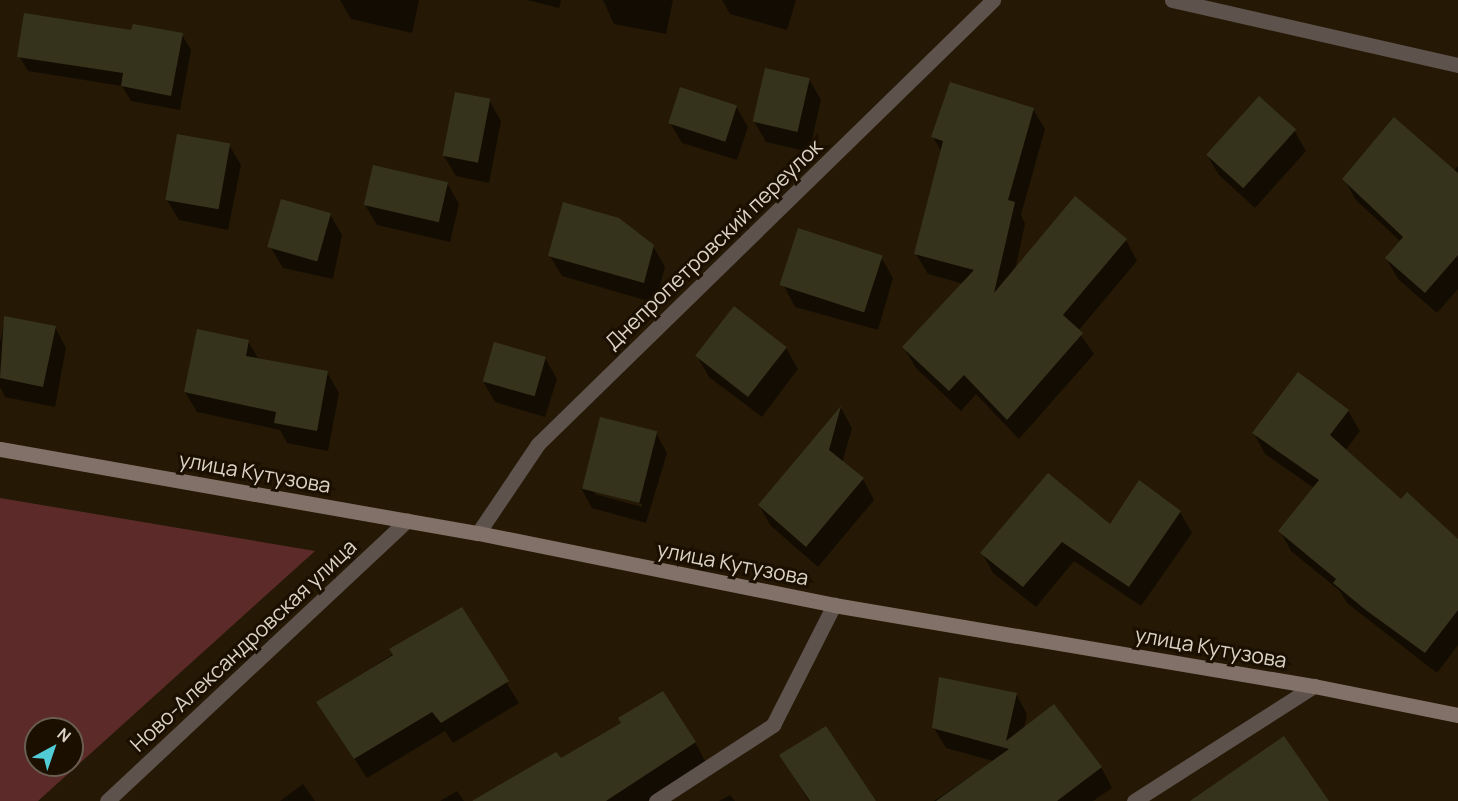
<!DOCTYPE html>
<html>
<head>
<meta charset="utf-8">
<style>
	body { margin:0 }
	#map { position:relative; width:1458px; height:801px; overflow:hidden; background:#251805; font-family:Manrope,sans-serif }
	div>[style] { position:absolute }
	.green>* { inset:0; background:#5c2b29 }
	.shadow>* { inset:0; background:#0007 }
	.building>* { inset:0; background:#36331c; transform-origin:0 0 }
	.minor>* { height:15px; margin:-7.5px; padding:0 7.5px; transform-origin:7.5px; border-radius:7.5px; background:#5d524c }
	.secondary>* { height:15px; margin:-7.5px; padding:0 7.5px; transform-origin:7.5px; border-radius:7.5px; background:#827168 }
	span { translate:-50% -50%; white-space:nowrap; text-align:center; line-height:1.15; -webkit-text-stroke:6px #1b0f00; paint-order:stroke }
	.street-label { font-size:21px; color:#dcd3c8 }
	.north { position:absolute; left:24px; top:717px; width:60px; height:60px; box-sizing:border-box; background:#1b0f00; border:2px solid #685d50; border-radius:50%; rotate:40deg; font-size:16px; font-weight:700; line-height:24px; text-align:center; color:#dcd3c8 }
	.north::after { content:''; display:block; margin:auto; width:21px; height:27px; background:#52ccd6; clip-path:polygon(50% 0,100% 100%,50% 72%,0 100%) }
</style>
</head>
<body>
<div id="map">
	<div class="green">
		<div style="clip-path:polygon(evenodd,0 498px,315px 551px,38px 801px,0 801px,0 498px,36px 729px,72px 729px,72px 765px,36px 765px,36px 729px)"></div>
	</div>
	<div class="shadow">
		<div style="clip-path:polygon(340px 0,419px 0,412px 33px,351px 19px)"></div>
		<div style="clip-path:polygon(527px 0,561px 0,559px 8px)"></div>
		<div style="clip-path:polygon(603px 0,673px 0,666px 34px,614px 24px)"></div>
		<div style="clip-path:polygon(722px 0,796px 0,787px 30px,730px 14px)"></div>
		<div style="clip-path:polygon(133px 32px,182px 35px,191px 50px,180px 110px,131px 101px,122px 86px,28px 71px,19px 56px)"></div>
		<div style="clip-path:polygon(809px 79px,821px 100px,809px 152px,766px 142px,754px 121px)"></div>
		<div style="clip-path:polygon(489px 100px,501px 121px,489px 183px,456px 176px,444px 156px)"></div>
		<div style="clip-path:polygon(736px 106px,748px 127px,737px 160px,682px 143px,670px 123px)"></div>
		<div style="clip-path:polygon(1033px 109px,1045px 129px,1021px 215px,1025px 224px,1015px 270px,1126px 240px,1137px 261px,1078px 331px,1094px 354px,1019px 439px,976px 394px,961px 411px,916px 368px,904px 348px,964px 284px,928px 274px,916px 254px,942px 153px,933px 137px)"></div>
		<div style="clip-path:polygon(1294px 130px,1306px 151px,1255px 208px,1219px 175px,1207px 155px)"></div>
		<div style="clip-path:polygon(229px 145px,241px 165px,228px 230px,179px 220px,167px 200px)"></div>
		<div style="clip-path:polygon(1458px 166px,1458px 289px,1437px 313px,1398px 279px,1386px 258px,1401px 242px,1356px 200px,1344px 179px,1453px 171px)"></div>
		<div style="clip-path:polygon(447px 183px,459px 204px,450px 242px,377px 225px,365px 205px)"></div>
		<div style="clip-path:polygon(330px 214px,342px 235px,333px 279px,283px 268px,271px 248px)"></div>
		<div style="clip-path:polygon(653px 246px,665px 267px,655px 303px,562px 276px,550px 256px)"></div>
		<div style="clip-path:polygon(881px 257px,893px 278px,878px 330px,795px 307px,784px 286px)"></div>
		<div style="clip-path:polygon(734px 308px,786px 348px,798px 369px,762px 417px,709px 377px,697px 356px)"></div>
		<div style="clip-path:polygon(5px 318px,55px 327px,66px 348px,55px 407px,5px 397px,0 387px,0 343px)"></div>
		<div style="clip-path:polygon(248px 341px,259px 360px,327px 372px,339px 393px,328px 451px,287px 443px,280px 430px,197px 412px,185px 392px)"></div>
		<div style="clip-path:polygon(545px 358px,557px 379px,545px 417px,495px 402px,483px 381px)"></div>
		<div style="clip-path:polygon(841px 408px,852px 428px,842px 463px,863px 479px,874px 500px,818px 567px,771px 526px,759px 505px)"></div>
		<div style="clip-path:polygon(1348px 411px,1360px 431px,1345px 451px,1401px 501px,1458px 539px,1458px 645px,1437px 673px,1347px 603px,1340px 591px,1291px 551px,1280px 531px,1314px 488px,1265px 454px,1254px 433px)"></div>
		<div style="clip-path:polygon(evenodd,656px 433px,667px 453px,646px 523px,592px 508px,581px 488px,656px 433px,595px 491px,642px 504px,642px 507px,595px 494px,595px 491px)"></div>
		<div style="clip-path:polygon(1139px 482px,1180px 512px,1192px 533px,1141px 606px,1074px 561px,1036px 607px,993px 573px,982px 553px,1110px 526px)"></div>
		<div style="clip-path:polygon(461px 609px,519px 703px,453px 743px,445px 731px,367px 778px,318px 703px)"></div>
		<div style="clip-path:polygon(1016px 694px,1027px 714px,1024px 729px,1101px 767px,1112px 788px,1093px 801px,934px 801px,993px 761px,946px 748px,934px 728px)"></div>
		<div style="clip-path:polygon(695px 742px,706px 763px,648px 801px,475px 801px,560px 760px)"></div>
		<div style="clip-path:polygon(781px 756px,874px 801px,809px 801px)"></div>
		<div style="clip-path:polygon(303px 784px,315px 801px,280px 801px)"></div>
		<div style="clip-path:polygon(457px 791px,464px 801px,440px 801px)"></div>
		<div style="clip-path:polygon(730px 795px,735px 801px,719px 801px)"></div>
	</div>
	<div class="building">
		<div style="clip-path:polygon(24px 13px,131px 30px,133px 24px,183px 33px,171px 96px,121px 86px,123px 73px,17px 57px)"></div>
		<div style="left:765px;top:68px;width:46px;height:55px;rotate:13deg"></div>
		<div style="clip-path:polygon(950px 82px,1034px 108px,1008px 200px,1015px 202px,994px 293px,1075px 196px,1127px 239px,1063px 315px,1083px 333px,1007px 420px,964px 375px,949px 391px,902px 347px,974px 270px,914px 254px,943px 141px,931px 137px)"></div>
		<div style="left:680px;top:87px;width:60px;height:38px;rotate:18deg"></div>
		<div style="left:455px;top:92px;width:36px;height:65px;rotate:11deg"></div>
		<div style="left:1259px;top:96px;width:50px;height:79px;rotate:42deg"></div>
		<div style="clip-path:polygon(1394px 117px,1458px 173px,1458px 255px,1425px 293px,1385px 258px,1403px 237px,1342px 179px)"></div>
		<div style="left:177px;top:134px;width:54px;height:67px;rotate:10deg"></div>
		<div style="left:373px;top:165px;width:77px;height:41px;rotate:13deg"></div>
		<div style="left:281px;top:199px;width:52px;height:50px;rotate:16deg"></div>
		<div style="clip-path:polygon(563px 202px,619px 218px,654px 245px,644px 283px,548px 256px)"></div>
		<div style="left:798px;top:228px;width:89px;height:60px;rotate:18deg"></div>
		<div style="left:734px;top:306px;width:67px;height:63px;rotate:38deg"></div>
		<div style="clip-path:polygon(4px 316px,56px 326px,43px 387px,0 378px)"></div>
		<div style="clip-path:polygon(197px 329px,249px 340px,246px 356px,328px 371px,317px 431px,274px 423px,276px 412px,184px 392px)"></div>
		<div style="left:494px;top:342px;width:54px;height:41px;rotate:16deg"></div>
		<div style="clip-path:polygon(1298px 372px,1349px 410px,1330px 435px,1401px 499px,1407px 492px,1458px 539px,1458px 610px,1425px 653px,1367px 611px,1333px 583px,1336px 579px,1278px 531px,1319px 480px,1252px 433px)"></div>
		<div style="clip-path:polygon(841px 406px,829px 450px,864px 478px,806px 547px,758px 505px)"></div>
		<div style="left:600px;top:417px;width:59px;height:74px;rotate:14deg"></div>
		<div style="clip-path:polygon(1048px 473px,1110px 524px,1139px 480px,1181px 511px,1129px 587px,1062px 542px,1023px 587px,980px 553px)"></div>
		<div style="clip-path:polygon(462px 607px,509px 681px,441px 723px,432px 712px,354px 759px,316px 702px,393px 655px,389px 649px)"></div>
		<div style="clip-path:polygon(939px 677px,1017px 693px,1006px 741px,1054px 704px,1102px 767px,1057px 801px,936px 801px,1009px 749px,932px 728px)"></div>
		<div style="clip-path:polygon(663px 691px,696px 742px,606px 801px,472px 801px,556px 752px,561px 758px,621px 723px,618px 718px)"></div>
		<div style="clip-path:polygon(826px 726px,876px 801px,810px 801px,779px 755px)"></div>
		<div style="clip-path:polygon(1284px 736px,1329px 801px,1190px 801px)"></div>
	</div>
	<div class="minor">
		<div style="left:1172px;top:0;width:293px;rotate:12.8deg"></div>
		<div style="left:478px;top:533px;width:107px;rotate:-56deg"></div>
		<div style="left:538px;top:444px;width:636px;rotate:-44.3deg"></div>
		<div style="left:107px;top:801px;width:411px;rotate:-43.1deg"></div>
		<div style="left:656px;top:801px;width:140px;rotate:-33deg"></div>
		<div style="left:773px;top:725px;width:135px;rotate:-63.1deg"></div>
		<div style="left:1134px;top:801px;width:214px;rotate:-32.6deg"></div>
	</div>
	<div class="secondary">
		<div style="left:0;top:449px;width:485px;rotate:10deg"></div>
		<div style="left:478px;top:533px;width:363px;rotate:11.4deg"></div>
		<div style="left:834px;top:605px;width:487px;rotate:9.6deg"></div>
		<div style="left:1314px;top:686px;width:147px;rotate:11.4deg"></div>
	</div>
	<div class="street-label">
		<span style="left:713px;top:244px;rotate:-44deg">Днепропетровский переулок</span>
		<span style="left:255px;top:472px;rotate:10deg">улица Кутузова</span>
		<span style="left:733px;top:563px;rotate:11deg">улица Кутузова</span>
		<span style="left:243px;top:645px;rotate:-43deg">Ново-Александровская улица</span>
		<span style="left:1211px;top:647px;rotate:10deg">улица Кутузова</span>
	</div>
	<div class="north">N</div>
</div>
</body>
</html>
